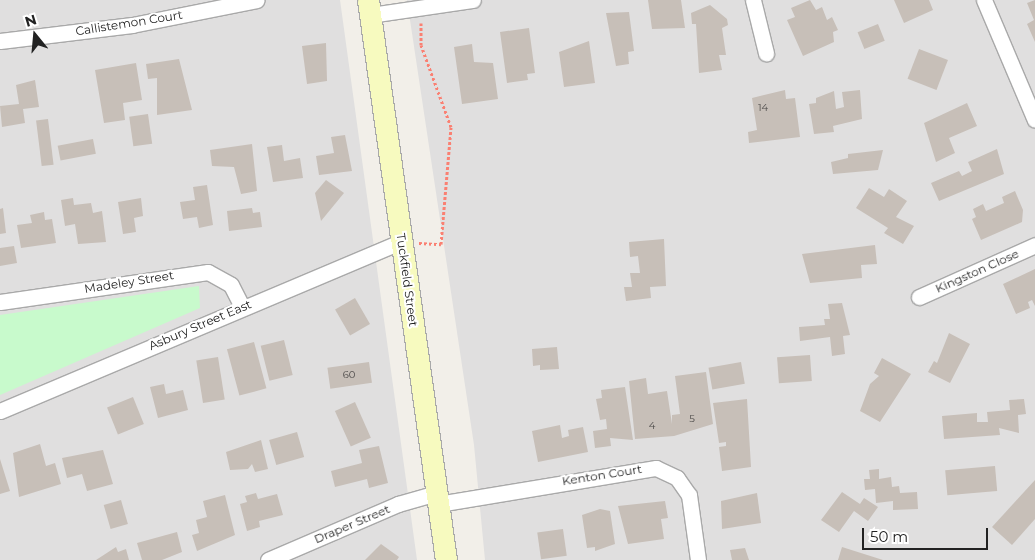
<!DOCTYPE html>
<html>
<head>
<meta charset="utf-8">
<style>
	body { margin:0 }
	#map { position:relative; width:1035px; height:560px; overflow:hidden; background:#f2efe9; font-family:Montserrat,sans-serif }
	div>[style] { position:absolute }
	.residential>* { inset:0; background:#e0dfdf }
	.park>* { inset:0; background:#c8facc }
	.building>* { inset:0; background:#c7bfb8; transform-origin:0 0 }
	.path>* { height:3px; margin-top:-1.5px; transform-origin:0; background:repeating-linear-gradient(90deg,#fa8072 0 2.5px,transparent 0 5px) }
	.roads { filter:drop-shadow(1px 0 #a9a9a9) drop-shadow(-1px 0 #a9a9a9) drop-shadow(0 1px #a9a9a9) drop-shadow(0 -1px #a9a9a9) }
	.street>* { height:15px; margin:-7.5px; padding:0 7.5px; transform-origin:7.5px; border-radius:7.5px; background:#fff }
	.secondary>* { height:21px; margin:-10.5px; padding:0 10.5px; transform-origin:10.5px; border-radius:10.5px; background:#f7fabf }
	span { translate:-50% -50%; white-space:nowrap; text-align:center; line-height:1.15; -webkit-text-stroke:4px #fff; paint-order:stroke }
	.number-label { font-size:10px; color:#4b4948 }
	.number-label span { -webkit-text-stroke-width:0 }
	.street-label { font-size:12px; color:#222 }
	.north { position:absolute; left:10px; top:10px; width:50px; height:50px; -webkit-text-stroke:4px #fff; paint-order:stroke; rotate:343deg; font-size:14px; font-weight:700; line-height:20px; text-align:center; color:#222 }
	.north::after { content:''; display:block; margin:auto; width:18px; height:22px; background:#222; clip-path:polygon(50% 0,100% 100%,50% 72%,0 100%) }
	.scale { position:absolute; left:862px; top:528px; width:126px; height:22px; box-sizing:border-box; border:2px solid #222; border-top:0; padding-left:6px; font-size:15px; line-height:18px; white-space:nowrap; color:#222; -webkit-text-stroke:4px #fff; paint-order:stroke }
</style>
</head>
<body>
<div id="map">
	<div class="residential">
		<div style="clip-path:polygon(0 0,340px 0,417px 560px,0 560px)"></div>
		<div style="clip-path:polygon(407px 0,1035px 0,1035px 560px,485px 560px,474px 445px)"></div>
	</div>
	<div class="park">
		<div style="clip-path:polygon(199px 286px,200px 308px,0 395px,0 315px)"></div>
	</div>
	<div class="building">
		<div style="clip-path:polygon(648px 0,681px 0,685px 28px,652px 29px)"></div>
		<div style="clip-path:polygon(810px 0,816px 10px,822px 7px,827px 20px,832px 17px,838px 30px,833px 32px,834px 42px,803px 56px,787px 20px,795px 17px,791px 8px)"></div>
		<div style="clip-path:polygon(894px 0,929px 0,933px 10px,904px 23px)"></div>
		<div style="clip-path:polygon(1035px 0,1035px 42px,1027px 24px,1034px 20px,1027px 3px)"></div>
		<div style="clip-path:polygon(710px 5px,727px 19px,728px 25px,722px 28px,726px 55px,719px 55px,722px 70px,699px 73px,696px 24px,692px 24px,691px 13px)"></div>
		<div style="clip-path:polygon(629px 12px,634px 51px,628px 52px,629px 64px,616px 66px,606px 13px)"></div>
		<div style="left:878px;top:24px;width:18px;height:22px;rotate:68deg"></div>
		<div style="clip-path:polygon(529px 28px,535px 73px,527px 74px,528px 80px,507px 83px,500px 32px)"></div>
		<div style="clip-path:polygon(589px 41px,595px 83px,564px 87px,559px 52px)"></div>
		<div style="clip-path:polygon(326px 43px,327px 81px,307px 84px,302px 46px)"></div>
		<div style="clip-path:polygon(472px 44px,474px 62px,493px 63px,498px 99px,462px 104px,454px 47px)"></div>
		<div style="left:919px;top:49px;width:31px;height:32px;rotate:21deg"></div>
		<div style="clip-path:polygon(179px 59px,192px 110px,157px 115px,157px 78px,148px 79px,146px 64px)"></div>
		<div style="clip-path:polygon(136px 63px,142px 100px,123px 103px,125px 120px,104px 123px,95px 70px)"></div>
		<div style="clip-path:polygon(35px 80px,39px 107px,23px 109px,25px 123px,2px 127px,0 106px,19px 104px,16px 85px)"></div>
		<div style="clip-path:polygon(785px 90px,786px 99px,795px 98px,800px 137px,749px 143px,748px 132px,757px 130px,752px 98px)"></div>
		<div style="clip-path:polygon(860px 90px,862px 119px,833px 126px,834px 132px,814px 134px,809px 104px,816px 103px,816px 98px,834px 91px,836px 109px,844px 107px,842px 92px)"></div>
		<div style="clip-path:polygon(967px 103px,977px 126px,949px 138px,955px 153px,936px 162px,924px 123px)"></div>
		<div style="left:148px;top:114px;width:30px;height:19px;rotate:82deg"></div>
		<div style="left:48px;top:119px;width:46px;height:12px;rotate:83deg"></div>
		<div style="clip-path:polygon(345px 135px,352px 171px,319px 175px,316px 156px,334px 153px,331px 137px)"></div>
		<div style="left:93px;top:139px;width:15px;height:36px;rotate:79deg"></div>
		<div style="clip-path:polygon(252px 144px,257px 191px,241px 194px,234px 167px,212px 166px,210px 150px)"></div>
		<div style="clip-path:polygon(282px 145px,284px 161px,300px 158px,303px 178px,273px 182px,267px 147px)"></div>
		<div style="clip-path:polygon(997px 149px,1004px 174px,939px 201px,931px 183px,959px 171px,962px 176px,972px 171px,968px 162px)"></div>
		<div style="clip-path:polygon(883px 150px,878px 170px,833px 174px,831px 162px,848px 158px,848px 154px)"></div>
		<div style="clip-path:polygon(326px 180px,344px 193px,321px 221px,315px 193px)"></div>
		<div style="clip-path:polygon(207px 185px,213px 225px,199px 228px,197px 217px,183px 219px,180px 202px,195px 200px,193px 187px)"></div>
		<div style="clip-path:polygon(869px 188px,884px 197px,889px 189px,907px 201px,896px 217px,914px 226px,903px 244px,884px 233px,888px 228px,856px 208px)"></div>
		<div style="clip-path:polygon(1015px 191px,1023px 210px,1022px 222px,981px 240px,972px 219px,976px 217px,973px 209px,983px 204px,986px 211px,1004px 203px,1002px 197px)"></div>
		<div style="clip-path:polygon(73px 198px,74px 205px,91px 203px,93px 213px,102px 211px,106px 242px,78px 244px,75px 224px,65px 226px,61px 200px)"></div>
		<div style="clip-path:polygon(141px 198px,143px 216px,134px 218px,136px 232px,123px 234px,118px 202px)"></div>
		<div style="clip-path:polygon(3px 208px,6px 233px,0 234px,0 209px)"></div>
		<div style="clip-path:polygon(252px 208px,253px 213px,260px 212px,262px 227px,229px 231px,227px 211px)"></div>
		<div style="clip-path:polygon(44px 212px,45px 220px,52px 219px,56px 243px,21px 248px,17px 225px,32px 223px,30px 215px)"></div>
		<div style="clip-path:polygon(664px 239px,666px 286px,650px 287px,651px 298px,626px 301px,624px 287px,632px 287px,630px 273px,640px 273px,638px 256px,630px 257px,629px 242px)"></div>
		<div style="clip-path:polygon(875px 245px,877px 264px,861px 265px,862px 278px,810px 283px,802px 254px)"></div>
		<div style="clip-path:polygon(14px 246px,17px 263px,0 266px,0 248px)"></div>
		<div style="clip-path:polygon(1035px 269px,1035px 306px,1032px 300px,1028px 302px,1030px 308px,1016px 314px,1003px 284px)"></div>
		<div style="left:355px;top:298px;width:30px;height:23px;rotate:60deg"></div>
		<div style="clip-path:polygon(842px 303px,850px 335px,843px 336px,845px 354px,832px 356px,830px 337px,800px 341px,799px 327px,825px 325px,824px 319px,830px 319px,828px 304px)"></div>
		<div style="clip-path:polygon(949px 333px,970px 344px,950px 383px,928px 372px,934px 361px,937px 363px)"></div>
		<div style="left:284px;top:340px;width:36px;height:24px;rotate:76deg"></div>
		<div style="left:254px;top:342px;width:48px;height:28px;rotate:75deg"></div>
		<div style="clip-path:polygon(557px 347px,559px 369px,540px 370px,540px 365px,533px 366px,532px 349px)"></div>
		<div style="left:810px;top:355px;width:26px;height:33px;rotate:86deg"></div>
		<div style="left:218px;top:357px;width:43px;height:22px;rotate:81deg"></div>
		<div style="clip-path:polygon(882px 358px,911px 374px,880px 422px,860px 411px,870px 384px,879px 376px,874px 373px)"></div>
		<div style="left:369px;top:362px;width:21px;height:42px;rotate:82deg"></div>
		<div style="left:741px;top:362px;width:22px;height:33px;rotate:80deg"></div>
		<div style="clip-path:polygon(706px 372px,713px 424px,674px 436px,635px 439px,629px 381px,646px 378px,648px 394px,667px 391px,672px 424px,672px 415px,680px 414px,675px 376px)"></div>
		<div style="clip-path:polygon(164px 384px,166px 394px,183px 390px,188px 410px,158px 418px,150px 387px)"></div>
		<div style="clip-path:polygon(625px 387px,633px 440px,610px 438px,611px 446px,595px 448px,593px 431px,607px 429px,606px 419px,600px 420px,596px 399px,602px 398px,601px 390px)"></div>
		<div style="left:133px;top:397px;width:29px;height:28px;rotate:68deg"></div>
		<div style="clip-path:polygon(747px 399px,751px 467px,722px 471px,719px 447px,726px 446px,726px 442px,719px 443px,713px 403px)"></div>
		<div style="clip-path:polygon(1024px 399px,1026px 414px,1018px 415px,1019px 433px,999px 428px,1000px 435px,944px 439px,942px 416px,977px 413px,977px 422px,988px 422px,987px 412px,1010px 410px,1009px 400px)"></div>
		<div style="left:355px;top:402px;width:39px;height:22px;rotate:66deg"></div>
		<div style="clip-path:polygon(560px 425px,562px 438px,569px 436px,568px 430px,583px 427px,588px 452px,538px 462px,532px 431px)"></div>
		<div style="left:297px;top:432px;width:26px;height:29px;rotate:74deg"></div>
		<div style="clip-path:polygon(261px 440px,268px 469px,255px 472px,252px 464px,248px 469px,230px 470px,226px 452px)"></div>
		<div style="clip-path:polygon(40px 444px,46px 466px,55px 463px,61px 484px,19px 497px,13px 453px)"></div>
		<div style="clip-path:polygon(379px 446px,388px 483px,369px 488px,367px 479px,335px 487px,331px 471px,362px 463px,359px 450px)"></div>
		<div style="clip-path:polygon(103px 450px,113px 484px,87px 491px,82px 474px,67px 478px,62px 458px)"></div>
		<div style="clip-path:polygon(0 459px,10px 491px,0 494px)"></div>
		<div style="left:995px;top:466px;width:25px;height:50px;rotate:85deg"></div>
		<div style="clip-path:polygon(879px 469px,879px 479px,891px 477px,892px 487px,899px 486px,900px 493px,917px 492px,918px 509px,893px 510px,893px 501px,876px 503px,875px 489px,865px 490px,864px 479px,870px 479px,869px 470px)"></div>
		<div style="clip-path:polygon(1035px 480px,1035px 519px,1012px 545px,992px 527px)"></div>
		<div style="clip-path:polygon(842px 492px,860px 504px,864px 498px,878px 507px,868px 521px,854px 511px,839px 532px,821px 520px)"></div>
		<div style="clip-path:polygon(256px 493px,258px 499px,277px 494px,283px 515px,259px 521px,260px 527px,247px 531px,240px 504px,247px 502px,245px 496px)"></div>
		<div style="clip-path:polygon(757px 493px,761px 523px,722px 529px,721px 501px)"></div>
		<div style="clip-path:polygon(225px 495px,235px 535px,197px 551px,192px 535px,199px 533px,196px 520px,207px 517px,203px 501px)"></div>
		<div style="left:121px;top:500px;width:25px;height:18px;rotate:74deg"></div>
		<div style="clip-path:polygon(665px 501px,668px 518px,661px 519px,664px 539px,628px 544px,618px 506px)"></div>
		<div style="clip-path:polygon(600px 509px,610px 511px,615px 544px,595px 551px,595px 547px,587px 548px,582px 515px)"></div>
		<div style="left:563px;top:529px;width:27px;height:26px;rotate:82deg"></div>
		<div style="clip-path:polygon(177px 532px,182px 552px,162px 560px,142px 560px,137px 543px)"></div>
		<div style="clip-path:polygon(381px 544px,399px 557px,397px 560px,365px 560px)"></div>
		<div style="clip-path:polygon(116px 547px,118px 552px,126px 549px,129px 560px,96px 560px)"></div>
		<div style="clip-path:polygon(842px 547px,883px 560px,838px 560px)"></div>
		<div style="clip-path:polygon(745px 548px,749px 560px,732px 560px,730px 550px)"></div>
	</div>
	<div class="path">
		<div style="left:419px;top:243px;width:22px;rotate:3deg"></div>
		<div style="left:441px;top:244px;width:117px;rotate:-85.1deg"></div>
		<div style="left:451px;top:127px;width:87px;rotate:-110.1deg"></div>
		<div style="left:421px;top:45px;width:22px;rotate:-90deg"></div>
	</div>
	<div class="roads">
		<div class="street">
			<div style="left:753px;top:0;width:55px;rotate:76.2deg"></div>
			<div style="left:984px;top:0;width:130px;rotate:67deg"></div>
			<div style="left:370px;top:15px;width:104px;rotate:-8.3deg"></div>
			<div style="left:0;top:41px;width:133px;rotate:-6.9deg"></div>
			<div style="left:132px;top:25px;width:127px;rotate:-11.3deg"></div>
			<div style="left:919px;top:297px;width:127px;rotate:-24.1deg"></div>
			<div style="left:0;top:302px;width:210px;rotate:-8.2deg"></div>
			<div style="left:208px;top:272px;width:26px;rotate:29deg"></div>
			<div style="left:231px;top:285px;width:25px;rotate:63deg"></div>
			<div style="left:0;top:411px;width:436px;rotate:-22.9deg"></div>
			<div style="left:438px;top:504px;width:221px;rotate:-9.4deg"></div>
			<div style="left:656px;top:468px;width:23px;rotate:25deg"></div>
			<div style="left:677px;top:478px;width:21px;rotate:55deg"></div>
			<div style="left:689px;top:495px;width:66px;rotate:82.1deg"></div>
			<div style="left:268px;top:560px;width:142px;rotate:-23.3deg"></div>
			<div style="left:398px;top:504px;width:41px;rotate:-15.8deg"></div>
		</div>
		<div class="secondary">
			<div style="left:368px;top:0;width:565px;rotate:82.07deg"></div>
		</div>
	</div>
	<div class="number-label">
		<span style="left:763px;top:108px">14</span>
		<span style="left:349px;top:375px">60</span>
		<span style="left:692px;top:419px">5</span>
		<span style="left:652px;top:426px">4</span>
	</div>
	<div class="street-label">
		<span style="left:129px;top:23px;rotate:-9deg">Callistemon Court</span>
		<span style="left:977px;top:271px;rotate:-24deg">Kingston Close</span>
		<span style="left:407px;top:280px;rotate:82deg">Tuckfield Street</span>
		<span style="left:129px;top:282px;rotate:-9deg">Madeley Street</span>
		<span style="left:200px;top:325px;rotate:-23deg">Asbury Street East</span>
		<span style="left:602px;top:475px;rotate:-9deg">Kenton Court</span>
		<span style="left:352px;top:524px;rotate:-23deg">Draper Street</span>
	</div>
	<div class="north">N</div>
	<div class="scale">50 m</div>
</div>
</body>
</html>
